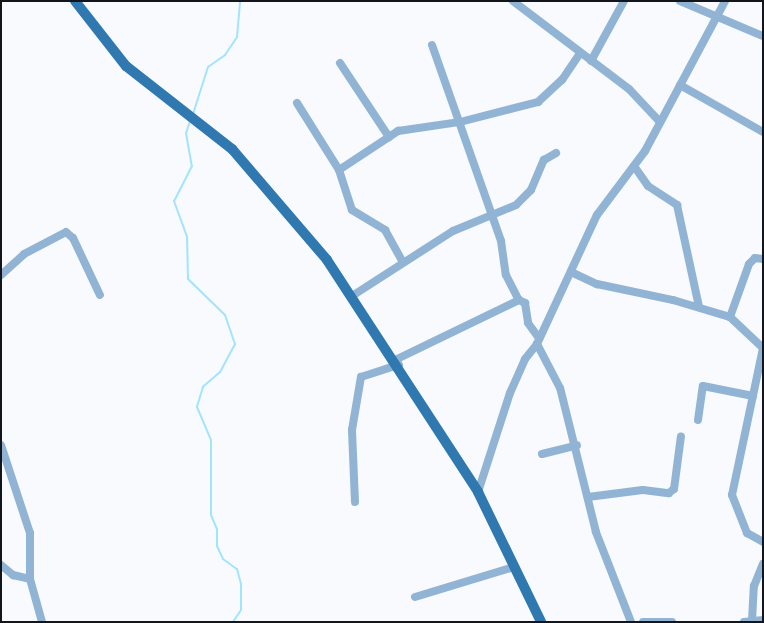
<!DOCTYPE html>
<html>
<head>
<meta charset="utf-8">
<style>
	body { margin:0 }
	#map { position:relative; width:764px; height:623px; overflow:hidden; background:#f8fafe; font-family:Roboto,sans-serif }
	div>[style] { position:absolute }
	.stream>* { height:2px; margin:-1px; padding:0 1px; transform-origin:1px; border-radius:1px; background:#a3e4fd }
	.minor>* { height:8px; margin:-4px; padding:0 4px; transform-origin:4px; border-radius:4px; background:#91b4d4 }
	.major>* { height:10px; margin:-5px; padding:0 5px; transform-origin:5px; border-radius:5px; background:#2f78b0 }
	span { translate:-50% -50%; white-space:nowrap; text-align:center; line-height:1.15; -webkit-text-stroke:4px #f8fafe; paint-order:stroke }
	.frame { position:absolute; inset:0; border:2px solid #12151c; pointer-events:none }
</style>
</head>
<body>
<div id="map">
	<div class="stream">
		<div style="left:193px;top:114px;width:49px;rotate:-72.3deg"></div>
		<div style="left:208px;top:67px;width:21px;rotate:-35deg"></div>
		<div style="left:225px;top:55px;width:22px;rotate:-56deg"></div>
		<div style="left:237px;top:37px;width:36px;rotate:-85deg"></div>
		<div style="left:190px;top:121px;width:13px;rotate:108deg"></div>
		<div style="left:186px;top:133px;width:34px;rotate:80deg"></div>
		<div style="left:192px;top:166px;width:39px;rotate:117deg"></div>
		<div style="left:174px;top:201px;width:38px;rotate:70deg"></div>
		<div style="left:187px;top:237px;width:42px;rotate:88.6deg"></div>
		<div style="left:188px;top:279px;width:52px;rotate:44.2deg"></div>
		<div style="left:225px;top:315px;width:31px;rotate:71deg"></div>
		<div style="left:235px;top:344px;width:32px;rotate:118deg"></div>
		<div style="left:220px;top:372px;width:23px;rotate:139deg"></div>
		<div style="left:203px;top:387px;width:21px;rotate:107deg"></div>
		<div style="left:197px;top:407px;width:36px;rotate:67deg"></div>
		<div style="left:211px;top:440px;width:75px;rotate:90deg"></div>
		<div style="left:211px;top:515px;width:15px;rotate:67deg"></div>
		<div style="left:217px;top:529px;width:17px;rotate:90deg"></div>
		<div style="left:217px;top:546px;width:14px;rotate:65deg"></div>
		<div style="left:223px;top:559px;width:17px;rotate:36deg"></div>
		<div style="left:237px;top:569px;width:16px;rotate:75deg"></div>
		<div style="left:241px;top:584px;width:26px;rotate:90deg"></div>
		<div style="left:241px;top:610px;width:14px;rotate:124deg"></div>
	</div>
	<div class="minor">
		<div style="left:513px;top:1px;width:146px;rotate:37.2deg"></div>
		<div style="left:629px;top:89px;width:45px;rotate:46.8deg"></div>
		<div style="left:680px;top:1px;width:90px;rotate:22.9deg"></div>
		<div style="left:432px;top:45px;width:208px;rotate:70.6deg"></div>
		<div style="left:501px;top:241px;width:34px;rotate:82deg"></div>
		<div style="left:506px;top:275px;width:28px;rotate:63deg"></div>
		<div style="left:591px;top:61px;width:68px;rotate:-61.2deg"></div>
		<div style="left:340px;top:63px;width:89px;rotate:56.5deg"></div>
		<div style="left:680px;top:85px;width:95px;rotate:29.5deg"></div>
		<div style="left:297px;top:103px;width:79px;rotate:57.9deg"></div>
		<div style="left:339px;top:170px;width:42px;rotate:72deg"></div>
		<div style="left:352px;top:210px;width:39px;rotate:31deg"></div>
		<div style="left:385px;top:230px;width:35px;rotate:61deg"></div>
		<div style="left:634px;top:166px;width:24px;rotate:55deg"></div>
		<div style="left:648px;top:186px;width:35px;rotate:33deg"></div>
		<div style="left:677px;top:205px;width:104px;rotate:77.8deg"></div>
		<div style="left:339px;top:170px;width:71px;rotate:-33.5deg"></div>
		<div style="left:398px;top:131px;width:63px;rotate:-8.3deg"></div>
		<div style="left:460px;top:122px;width:81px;rotate:-14.4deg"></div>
		<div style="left:538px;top:102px;width:33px;rotate:-43deg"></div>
		<div style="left:562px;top:80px;width:32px;rotate:-56deg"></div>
		<div style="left:571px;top:272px;width:29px;rotate:25deg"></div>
		<div style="left:597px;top:284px;width:78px;rotate:11.9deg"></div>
		<div style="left:673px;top:300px;width:59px;rotate:16.6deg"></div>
		<div style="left:730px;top:317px;width:45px;rotate:43.2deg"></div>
		<div style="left:1px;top:275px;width:31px;rotate:-42deg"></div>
		<div style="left:24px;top:254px;width:47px;rotate:-27.6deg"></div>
		<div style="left:66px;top:232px;width:9px;rotate:41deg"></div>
		<div style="left:73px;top:238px;width:63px;rotate:64.7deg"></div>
		<div style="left:352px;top:296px;width:120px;rotate:-32.8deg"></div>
		<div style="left:453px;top:231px;width:68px;rotate:-22.4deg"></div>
		<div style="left:516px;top:205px;width:21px;rotate:-45deg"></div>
		<div style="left:531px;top:190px;width:33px;rotate:-67deg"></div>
		<div style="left:544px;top:160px;width:14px;rotate:-30deg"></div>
		<div style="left:730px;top:317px;width:56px;rotate:-70.3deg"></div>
		<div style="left:749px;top:264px;width:8px;rotate:-45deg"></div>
		<div style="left:755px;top:258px;width:8px;rotate:7deg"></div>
		<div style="left:763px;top:348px;width:150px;rotate:101.9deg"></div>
		<div style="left:732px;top:495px;width:41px;rotate:68.5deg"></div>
		<div style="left:747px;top:533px;width:18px;rotate:29deg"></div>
		<div style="left:395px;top:360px;width:138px;rotate:-25.8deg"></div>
		<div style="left:519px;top:300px;width:7px;rotate:27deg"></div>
		<div style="left:525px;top:303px;width:20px;rotate:81deg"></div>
		<div style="left:528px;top:323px;width:19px;rotate:54deg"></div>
		<div style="left:698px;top:420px;width:34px;rotate:-82deg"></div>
		<div style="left:703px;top:386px;width:51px;rotate:11.3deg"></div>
		<div style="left:1px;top:445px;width:93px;rotate:71.8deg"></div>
		<div style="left:30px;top:533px;width:46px;rotate:90deg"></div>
		<div style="left:30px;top:579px;width:45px;rotate:74.4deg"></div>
		<div style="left:542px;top:454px;width:36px;rotate:-14deg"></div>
		<div style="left:478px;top:492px;width:104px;rotate:-72.1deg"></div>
		<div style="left:510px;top:393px;width:37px;rotate:-66deg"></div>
		<div style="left:525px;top:359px;width:19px;rotate:-51deg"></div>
		<div style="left:588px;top:497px;width:55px;rotate:-7.3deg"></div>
		<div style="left:643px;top:490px;width:26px;rotate:7deg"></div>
		<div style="left:669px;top:493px;width:6px;rotate:-39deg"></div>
		<div style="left:674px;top:489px;width:53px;rotate:-82.5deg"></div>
		<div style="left:355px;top:502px;width:72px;rotate:-92.4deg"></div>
		<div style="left:352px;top:430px;width:54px;rotate:-80.4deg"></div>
		<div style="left:361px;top:377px;width:40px;rotate:-18deg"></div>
		<div style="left:1px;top:565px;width:16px;rotate:40deg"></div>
		<div style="left:13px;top:575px;width:17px;rotate:13deg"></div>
		<div style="left:415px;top:597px;width:103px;rotate:-16.9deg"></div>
		<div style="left:752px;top:621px;width:35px;rotate:-87deg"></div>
		<div style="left:754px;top:586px;width:24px;rotate:-68deg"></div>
		<div style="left:631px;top:622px;width:97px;rotate:-111.3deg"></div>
		<div style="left:596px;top:532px;width:148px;rotate:-104deg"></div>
		<div style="left:560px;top:388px;width:50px;rotate:-117.6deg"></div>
		<div style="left:537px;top:344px;width:142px;rotate:-65.1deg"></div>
		<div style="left:597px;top:215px;width:80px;rotate:-53.1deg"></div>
		<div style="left:645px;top:151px;width:170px;rotate:-61.9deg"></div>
		<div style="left:643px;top:622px;width:29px"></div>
		<div style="left:744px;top:622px;width:19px;rotate:-6deg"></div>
	</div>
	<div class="major">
		<div style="left:75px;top:1px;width:83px;rotate:51.9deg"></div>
		<div style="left:126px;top:66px;width:135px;rotate:38.1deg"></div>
		<div style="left:232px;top:149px;width:146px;rotate:49.4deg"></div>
		<div style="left:327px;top:260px;width:277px;rotate:56.9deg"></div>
		<div style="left:478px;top:492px;width:144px;rotate:64.1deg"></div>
	</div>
	<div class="frame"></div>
</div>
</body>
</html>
